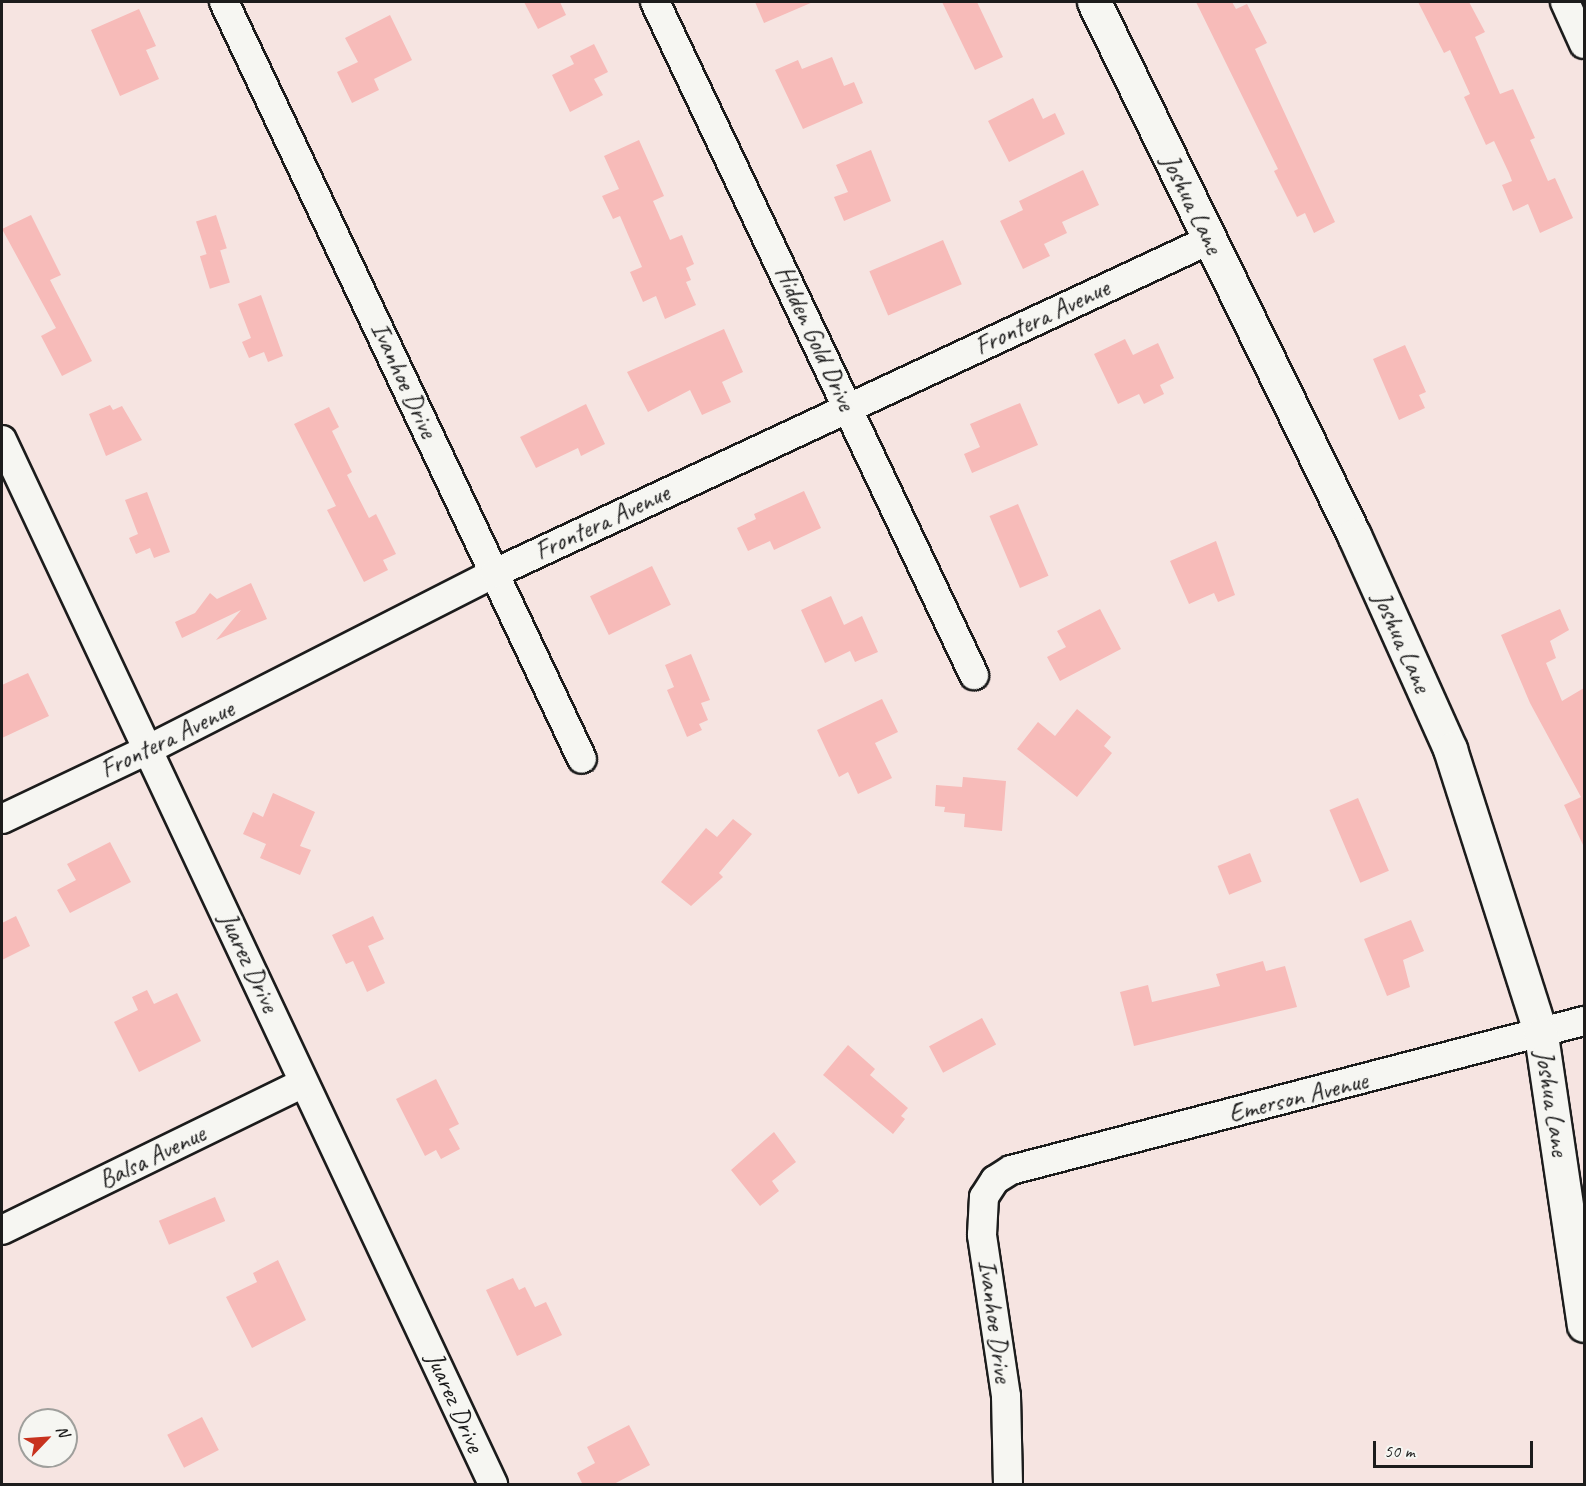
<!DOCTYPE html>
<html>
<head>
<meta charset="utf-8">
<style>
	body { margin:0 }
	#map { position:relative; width:1586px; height:1486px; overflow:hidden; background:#f6e4e1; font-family:Caveat,sans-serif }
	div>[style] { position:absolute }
	.building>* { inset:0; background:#f7bbb9; transform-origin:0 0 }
	.roads { filter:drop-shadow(2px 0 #1c1c1c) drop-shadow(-2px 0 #1c1c1c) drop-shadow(0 2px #1c1c1c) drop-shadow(0 -2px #1c1c1c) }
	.minor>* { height:28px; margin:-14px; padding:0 14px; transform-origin:14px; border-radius:14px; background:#f6f6f2 }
	.major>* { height:33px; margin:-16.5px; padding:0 16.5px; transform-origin:16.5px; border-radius:16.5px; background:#f6f6f2 }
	span { translate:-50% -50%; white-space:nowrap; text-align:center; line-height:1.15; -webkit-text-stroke:4.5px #f6f6f2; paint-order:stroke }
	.street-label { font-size:26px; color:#1c1c1c }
	.frame { position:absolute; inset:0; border:3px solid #1c1c1c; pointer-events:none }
	.north { position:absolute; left:18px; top:1408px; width:60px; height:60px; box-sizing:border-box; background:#f6f6f2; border:2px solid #9f9f9c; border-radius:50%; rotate:65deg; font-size:16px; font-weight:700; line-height:24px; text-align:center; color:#1c1c1c }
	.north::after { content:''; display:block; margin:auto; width:21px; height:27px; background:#c8321e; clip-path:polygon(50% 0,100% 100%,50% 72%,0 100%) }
	.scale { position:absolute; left:1373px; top:1441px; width:160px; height:27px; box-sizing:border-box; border:3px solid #1c1c1c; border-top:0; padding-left:8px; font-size:18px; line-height:21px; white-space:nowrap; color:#1c1c1c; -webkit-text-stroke:4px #f6f6f2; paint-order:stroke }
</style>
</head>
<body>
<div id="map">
	<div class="building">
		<div style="clip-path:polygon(524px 2px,560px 2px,566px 15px,538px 29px)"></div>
		<div style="clip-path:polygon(755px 2px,813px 2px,764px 23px)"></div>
		<div style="clip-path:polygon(942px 2px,977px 2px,1003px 57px,975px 70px)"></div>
		<div style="clip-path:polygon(1196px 2px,1232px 2px,1236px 9px,1247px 4px,1267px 43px,1255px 49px,1335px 222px,1314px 233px,1305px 213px,1297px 217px,1274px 171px,1278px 169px)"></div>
		<div style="clip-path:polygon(1418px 2px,1469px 2px,1485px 32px,1475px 37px,1500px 94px,1513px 89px,1535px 138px,1530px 140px,1548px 181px,1555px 178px,1573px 218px,1540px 233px,1528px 204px,1513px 211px,1502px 185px,1512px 181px,1509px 173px,1494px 141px,1486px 145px,1464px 97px,1470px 94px,1450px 50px,1444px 53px)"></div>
		<div style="clip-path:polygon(139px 9px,156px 46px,146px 50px,159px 79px,120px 96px,91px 30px)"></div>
		<div style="clip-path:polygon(390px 15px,412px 60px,374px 79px,379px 90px,352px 103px,337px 72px,358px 62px,345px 38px)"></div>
		<div style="clip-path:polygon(594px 44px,608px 72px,594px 79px,603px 95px,570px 112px,552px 75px,574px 64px,570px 56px)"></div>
		<div style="clip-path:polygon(832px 57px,844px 86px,854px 82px,863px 103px,803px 129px,775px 70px,798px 60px,802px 69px)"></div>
		<div style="clip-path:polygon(1033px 98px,1043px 119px,1055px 113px,1065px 134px,1009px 162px,988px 121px)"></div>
		<div style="clip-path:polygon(639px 140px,664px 196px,653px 201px,670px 240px,682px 235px,694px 264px,686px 268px,691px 280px,686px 282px,696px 305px,665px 319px,656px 296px,643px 302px,630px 272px,642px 267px,620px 216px,613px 219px,602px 196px,619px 189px,604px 156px)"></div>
		<div style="clip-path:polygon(871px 150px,891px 201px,844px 221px,834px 197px,848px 192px,836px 165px)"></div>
		<div style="clip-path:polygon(1083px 170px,1099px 205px,1062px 222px,1067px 233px,1044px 244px,1050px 256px,1023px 269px,1000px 221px,1023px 210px,1019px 201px)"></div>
		<div style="clip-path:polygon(31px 215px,61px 275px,50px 280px,92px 361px,62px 376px,41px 336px,56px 328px,2px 229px)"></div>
		<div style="left:216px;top:215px;width:35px;height:21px;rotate:72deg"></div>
		<div style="left:943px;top:240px;width:48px;height:80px;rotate:67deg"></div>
		<div style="left:220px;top:250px;width:34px;height:21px;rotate:73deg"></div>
		<div style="clip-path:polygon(261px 295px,283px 356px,268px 362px,264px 352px,249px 358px,242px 342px,251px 338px,238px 304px)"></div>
		<div style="clip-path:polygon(724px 329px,743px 372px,722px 382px,731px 402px,702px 415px,690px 390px,648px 412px,627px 372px)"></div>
		<div style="clip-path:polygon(1125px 339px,1133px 355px,1158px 343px,1174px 378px,1160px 385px,1164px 394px,1144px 404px,1139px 394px,1118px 404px,1094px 354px)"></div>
		<div style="clip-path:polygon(1405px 345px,1426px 392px,1419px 395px,1425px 408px,1399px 420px,1373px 359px)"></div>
		<div style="clip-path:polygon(1020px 403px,1038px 445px,972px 473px,964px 454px,980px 447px,970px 424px)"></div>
		<div style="clip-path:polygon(586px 404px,605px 444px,581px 456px,578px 448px,536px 468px,520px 437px)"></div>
		<div style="clip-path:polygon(110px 405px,113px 410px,122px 406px,142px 440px,106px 456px,89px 414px)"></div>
		<div style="clip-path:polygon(329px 407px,339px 427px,332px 431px,352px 472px,347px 475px,369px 518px,376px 514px,396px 554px,383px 560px,388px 570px,364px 582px,327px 510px,336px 506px,294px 424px)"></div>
		<div style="clip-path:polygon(804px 491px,821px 528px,774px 550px,770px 541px,748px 551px,737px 528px,756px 519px,754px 514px)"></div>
		<div style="clip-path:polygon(147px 492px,170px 552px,154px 558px,150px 548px,136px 554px,129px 538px,138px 534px,125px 500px)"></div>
		<div style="left:1018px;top:504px;width:78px;height:31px;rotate:67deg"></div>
		<div style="clip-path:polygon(1216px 541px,1235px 595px,1218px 602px,1214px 593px,1189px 604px,1170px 561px)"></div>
		<div style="left:652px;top:566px;width:43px;height:69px;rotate:64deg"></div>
		<div style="clip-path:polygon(251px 583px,267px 619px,216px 640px,241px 610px,182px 638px,175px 622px,195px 613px,210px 593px,217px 599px)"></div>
		<div style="clip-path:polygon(831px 596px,844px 625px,862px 616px,878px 652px,855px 662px,850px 651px,825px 663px,801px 610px)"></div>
		<div style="clip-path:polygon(1100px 609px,1121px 649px,1060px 681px,1047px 657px,1066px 647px,1057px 631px)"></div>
		<div style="clip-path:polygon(1560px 609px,1569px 630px,1550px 641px,1556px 658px,1546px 663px,1562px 701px,1584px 688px,1584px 847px,1564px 805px,1581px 797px,1530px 703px,1501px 635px)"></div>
		<div style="clip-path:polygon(691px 654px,710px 700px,701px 703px,708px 720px,699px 724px,702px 730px,687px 737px,667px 690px,674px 687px,665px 665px)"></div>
		<div style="clip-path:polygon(28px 673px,49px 716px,2px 738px,2px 685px)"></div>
		<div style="clip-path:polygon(882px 699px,898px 732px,875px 743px,892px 778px,858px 794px,848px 772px,839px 777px,817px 730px)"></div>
		<div style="clip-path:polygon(1077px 709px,1111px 737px,1104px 746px,1112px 753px,1077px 797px,1017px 749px,1038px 722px,1055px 736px)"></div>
		<div style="clip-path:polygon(963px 777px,1006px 781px,1002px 831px,964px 827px,965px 814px,944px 812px,945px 807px,935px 806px,936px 785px,962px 787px)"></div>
		<div style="clip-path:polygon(273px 793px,315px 812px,300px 846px,311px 850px,300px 875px,260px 858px,266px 844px,243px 834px,253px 812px,263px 817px)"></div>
		<div style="left:1358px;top:798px;width:79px;height:31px;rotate:67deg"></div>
		<div style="clip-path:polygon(733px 819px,752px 834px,719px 873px,723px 877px,691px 906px,661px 882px,706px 828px,717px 837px)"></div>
		<div style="clip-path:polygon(110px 842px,131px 882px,70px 913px,57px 890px,76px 880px,67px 864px)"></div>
		<div style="left:1250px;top:853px;width:31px;height:35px;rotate:68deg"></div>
		<div style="clip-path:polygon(16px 916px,30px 946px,2px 960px,2px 923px)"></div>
		<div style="clip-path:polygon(373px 916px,384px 939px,368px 946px,385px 983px,367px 992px,353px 961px,346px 964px,332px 935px)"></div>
		<div style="clip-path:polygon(1411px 920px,1424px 951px,1403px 960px,1410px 987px,1387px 996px,1364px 939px)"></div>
		<div style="clip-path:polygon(1263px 961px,1266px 971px,1285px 966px,1297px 1007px,1134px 1046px,1120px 992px,1148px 985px,1152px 1002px,1220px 986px,1216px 974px)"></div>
		<div style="clip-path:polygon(147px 990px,154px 1004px,177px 993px,201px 1041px,139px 1072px,114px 1022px,138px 1010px,132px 997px)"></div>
		<div style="left:982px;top:1018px;width:30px;height:60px;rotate:62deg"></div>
		<div style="clip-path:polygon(848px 1045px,875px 1069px,870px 1075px,908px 1108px,901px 1116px,905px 1119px,893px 1134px,823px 1075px)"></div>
		<div style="clip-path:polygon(436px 1079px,459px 1124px,449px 1129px,460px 1149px,441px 1159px,436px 1150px,425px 1156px,396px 1099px)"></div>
		<div style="clip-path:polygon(774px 1132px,796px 1162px,772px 1181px,779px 1191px,760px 1206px,731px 1170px)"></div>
		<div style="left:215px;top:1197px;width:26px;height:61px;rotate:67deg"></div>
		<div style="clip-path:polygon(278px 1260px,306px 1320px,252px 1348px,226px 1297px,257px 1282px,253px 1273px)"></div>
		<div style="clip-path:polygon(513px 1278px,519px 1290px,525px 1287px,535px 1307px,546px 1302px,562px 1335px,517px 1356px,486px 1290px)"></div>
		<div style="left:202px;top:1417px;width:37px;height:39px;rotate:63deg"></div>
		<div style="clip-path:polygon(629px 1425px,650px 1465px,612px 1485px,583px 1485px,577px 1473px,595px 1463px,587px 1447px)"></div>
	</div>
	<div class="roads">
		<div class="minor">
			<div style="left:224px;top:2px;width:837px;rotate:64.69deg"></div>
			<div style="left:655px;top:2px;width:745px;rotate:64.64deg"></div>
			<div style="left:1565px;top:2px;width:46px;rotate:65.7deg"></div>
			<div style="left:2px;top:440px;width:1154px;rotate:64.81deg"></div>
			<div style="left:2px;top:819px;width:161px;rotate:-25.4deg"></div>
			<div style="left:147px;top:750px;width:390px;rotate:-27deg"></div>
			<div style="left:495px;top:573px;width:788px;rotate:-25deg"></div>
			<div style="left:2px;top:1230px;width:335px;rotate:-26deg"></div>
			<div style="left:1008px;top:1484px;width:88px;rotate:-91.3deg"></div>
			<div style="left:1006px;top:1396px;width:163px;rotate:-98.5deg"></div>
			<div style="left:982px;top:1235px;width:38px;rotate:-87deg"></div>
			<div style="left:984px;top:1197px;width:20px;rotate:-57deg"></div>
			<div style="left:995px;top:1180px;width:19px;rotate:-32deg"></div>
			<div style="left:1011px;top:1170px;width:592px;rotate:-14.58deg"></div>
		</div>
		<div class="major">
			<div style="left:1094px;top:2px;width:593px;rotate:64deg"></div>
			<div style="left:1354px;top:535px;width:235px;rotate:65.8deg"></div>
			<div style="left:1450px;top:749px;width:300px;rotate:72.3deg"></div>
			<div style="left:1541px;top:1035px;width:293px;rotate:81.6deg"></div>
		</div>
	</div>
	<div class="street-label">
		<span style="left:1192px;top:204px;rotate:64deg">Joshua Lane</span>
		<span style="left:1042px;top:317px;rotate:-25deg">Frontera Avenue</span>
		<span style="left:815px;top:338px;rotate:65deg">Hidden Gold Drive</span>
		<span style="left:404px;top:380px;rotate:65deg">Ivanhoe Drive</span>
		<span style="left:602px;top:522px;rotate:-25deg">Frontera Avenue</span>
		<span style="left:1402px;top:642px;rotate:66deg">Joshua Lane</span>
		<span style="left:167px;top:739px;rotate:-26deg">Frontera Avenue</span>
		<span style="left:249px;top:962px;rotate:65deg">Juarez Drive</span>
		<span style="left:1298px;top:1097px;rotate:-14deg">Emerson Avenue</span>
		<span style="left:1552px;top:1103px;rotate:81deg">Joshua Lane</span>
		<span style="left:152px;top:1157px;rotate:-26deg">Balsa Avenue</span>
		<span style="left:995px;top:1321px;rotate:82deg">Ivanhoe Drive</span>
		<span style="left:455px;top:1402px;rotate:66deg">Juarez Drive</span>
	</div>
	<div class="frame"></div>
	<div class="north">N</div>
	<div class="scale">50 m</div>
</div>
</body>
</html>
